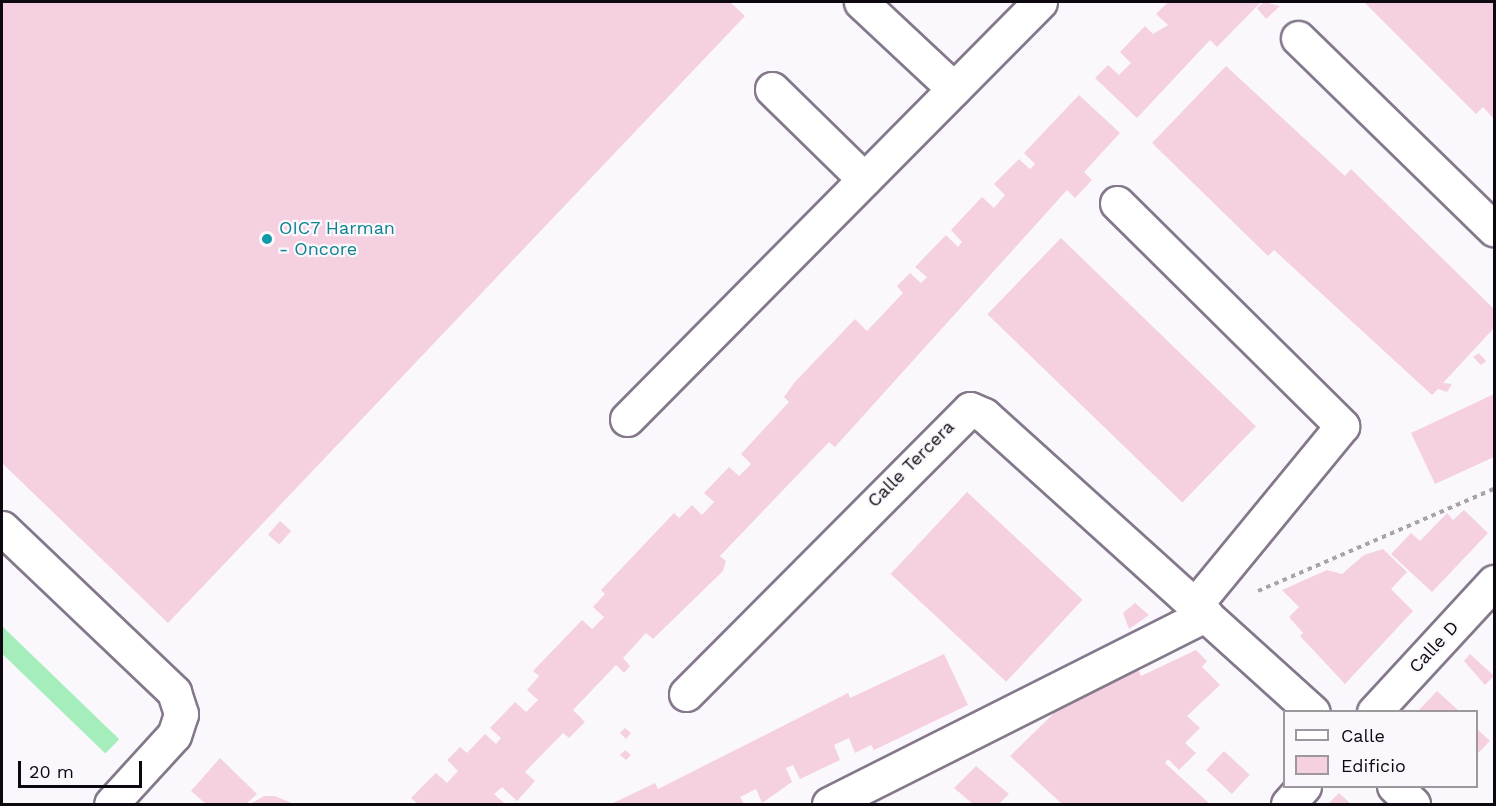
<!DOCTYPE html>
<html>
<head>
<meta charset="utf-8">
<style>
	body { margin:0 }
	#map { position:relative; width:1496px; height:806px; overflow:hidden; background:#fbf8fd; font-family:"Work Sans",sans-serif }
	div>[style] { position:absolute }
	.green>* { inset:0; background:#a5eebb; transform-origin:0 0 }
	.building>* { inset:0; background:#f4d0e1; transform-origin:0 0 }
	.path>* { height:4px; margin-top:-2px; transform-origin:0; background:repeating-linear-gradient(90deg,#a7a3a9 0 4.5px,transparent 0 9px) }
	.roads { filter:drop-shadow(2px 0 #85788b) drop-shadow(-2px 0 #85788b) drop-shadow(0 2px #85788b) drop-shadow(0 -2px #85788b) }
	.minor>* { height:33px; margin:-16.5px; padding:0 16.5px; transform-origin:16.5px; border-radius:16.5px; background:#fff }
	.dots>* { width:16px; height:16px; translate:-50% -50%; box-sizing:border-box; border:3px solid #fbf8fd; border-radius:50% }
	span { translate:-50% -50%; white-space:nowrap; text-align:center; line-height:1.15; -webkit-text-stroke:4.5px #fbf8fd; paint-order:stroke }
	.culture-label { font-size:18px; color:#0d838f }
	.left { translate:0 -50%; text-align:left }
	.street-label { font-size:18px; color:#0e0910 }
	.frame { position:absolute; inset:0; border:3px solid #0e0910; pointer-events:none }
	.legend { position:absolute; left:1283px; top:710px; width:195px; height:78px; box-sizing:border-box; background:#fbf8fd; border:2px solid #9c989e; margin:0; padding:8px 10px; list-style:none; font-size:18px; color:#0e0910 }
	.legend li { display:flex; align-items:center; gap:12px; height:30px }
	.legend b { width:30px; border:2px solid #9c989e }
	.scale { position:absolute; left:18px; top:761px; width:124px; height:27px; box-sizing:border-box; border:3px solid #0e0910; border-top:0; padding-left:8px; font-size:18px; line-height:21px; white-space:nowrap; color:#0e0910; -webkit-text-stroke:4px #fbf8fd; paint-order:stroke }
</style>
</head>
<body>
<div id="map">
	<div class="green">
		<div style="left:2px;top:626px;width:163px;height:20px;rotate:44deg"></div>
	</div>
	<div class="building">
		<div style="clip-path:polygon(2px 2px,730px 2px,745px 16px,168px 623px,2px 463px)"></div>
		<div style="clip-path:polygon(1168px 2px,1261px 2px,1217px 47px,1210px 40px,1137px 118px,1095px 78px,1108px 65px,1119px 75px,1131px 63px,1120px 52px,1145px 26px,1153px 34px,1168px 25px,1156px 14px)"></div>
		<div style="clip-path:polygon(1264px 2px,1280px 6px,1266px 19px,1257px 8px)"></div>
		<div style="clip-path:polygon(1364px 2px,1494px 2px,1494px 119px,1483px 107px,1476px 114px)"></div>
		<div style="clip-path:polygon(1226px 66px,1345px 176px,1351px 169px,1494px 309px,1494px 328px,1443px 383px,1452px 384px,1447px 392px,1438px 389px,1432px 395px,1274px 250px,1268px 256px,1152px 143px)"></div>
		<div style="clip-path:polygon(1079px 95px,1120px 133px,1084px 172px,1092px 180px,1075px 198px,1067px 190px,835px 447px,829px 442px,720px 556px,726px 561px,723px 571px,653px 639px,646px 633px,623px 658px,630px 666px,624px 673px,616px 665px,573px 710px,585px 722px,569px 738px,563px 733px,525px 772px,535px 781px,517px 801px,502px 787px,494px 794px,505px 804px,418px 804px,411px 798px,436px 773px,447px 783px,458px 771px,447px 760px,460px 747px,467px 753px,485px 734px,496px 744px,501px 738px,490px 728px,515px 702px,526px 712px,538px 700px,527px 690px,539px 676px,533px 671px,582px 620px,592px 629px,604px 617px,593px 607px,605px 594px,601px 590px,674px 513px,679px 518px,692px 505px,702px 515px,714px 502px,704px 493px,729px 467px,739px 476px,751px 464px,741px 454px,789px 402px,784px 397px,794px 383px,855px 319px,867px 331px,903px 293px,897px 286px,910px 273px,921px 283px,927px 277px,915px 267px,946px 235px,958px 247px,962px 242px,951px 230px,982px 197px,994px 208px,1005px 195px,994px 184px,1019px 159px,1030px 169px,1035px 164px,1024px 153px)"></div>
		<div style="left:1061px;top:238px;width:271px;height:106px;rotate:44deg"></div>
		<div style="clip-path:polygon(1479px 353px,1486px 361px,1481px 365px,1473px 357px)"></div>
		<div style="clip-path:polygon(1494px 394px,1494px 457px,1435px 484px,1411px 433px)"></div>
		<div style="left:967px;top:492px;width:158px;height:112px;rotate:43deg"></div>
		<div style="clip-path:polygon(1464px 510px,1488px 533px,1432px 592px,1391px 554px,1411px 533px,1420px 541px,1447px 513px,1453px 520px)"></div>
		<div style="left:280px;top:521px;width:15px;height:18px;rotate:42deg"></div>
		<div style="clip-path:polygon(1383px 549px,1407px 572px,1391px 589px,1413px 611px,1345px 684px,1300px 636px,1303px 633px,1289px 617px,1299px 607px,1282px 590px,1327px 570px,1342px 574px,1364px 555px)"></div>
		<div style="clip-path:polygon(1135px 603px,1149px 615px,1129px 629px,1123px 613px)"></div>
		<div style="clip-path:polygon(1196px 650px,1207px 661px,1202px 667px,1220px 685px,1187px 716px,1200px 728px,1185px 743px,1196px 753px,1179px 770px,1168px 759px,1165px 763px,1210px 804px,1062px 804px,1010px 756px,1053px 714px,1048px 710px,1137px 667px,1141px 676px)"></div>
		<div style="clip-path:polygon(944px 654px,968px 705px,874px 750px,871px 745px,855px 753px,849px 738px,834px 745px,840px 760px,800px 779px,793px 765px,786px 768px,792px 782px,762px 803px,756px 789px,740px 797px,744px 804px,611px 804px,655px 783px,658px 789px,848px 693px,850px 698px)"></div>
		<div style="clip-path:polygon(1470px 654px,1494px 676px,1485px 685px,1464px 661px)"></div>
		<div style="clip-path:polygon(1437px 691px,1459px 711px,1418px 711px)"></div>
		<div style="clip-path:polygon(625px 728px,631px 733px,626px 739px,620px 733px)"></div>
		<div style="clip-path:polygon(1476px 728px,1490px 741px,1476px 755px)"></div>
		<div style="clip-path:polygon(625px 750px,631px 755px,626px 760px,620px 755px)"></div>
		<div style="left:1224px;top:751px;width:35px;height:26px;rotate:43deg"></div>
		<div style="clip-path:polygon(220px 758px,257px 794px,246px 804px,206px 804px,191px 791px)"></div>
		<div style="clip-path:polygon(976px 766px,1009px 794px,999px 804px,973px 804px,954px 788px)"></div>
		<div style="clip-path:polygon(1339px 793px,1351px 804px,1328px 804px)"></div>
		<div style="clip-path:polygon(264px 796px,275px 796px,294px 804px,250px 804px)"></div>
	</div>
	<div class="path">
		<div style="left:1258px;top:591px;width:257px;rotate:-23.4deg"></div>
	</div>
	<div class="roads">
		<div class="minor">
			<div style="left:861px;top:2px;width:127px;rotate:43.1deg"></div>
			<div style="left:1298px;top:38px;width:274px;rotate:44.3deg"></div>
			<div style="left:772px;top:89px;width:129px;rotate:44.4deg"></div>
			<div style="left:1117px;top:203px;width:317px;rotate:44.7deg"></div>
			<div style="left:1342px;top:426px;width:230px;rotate:129.4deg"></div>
			<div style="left:627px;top:419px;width:587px;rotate:-45.28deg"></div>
			<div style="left:2px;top:528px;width:238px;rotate:43.6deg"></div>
			<div style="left:174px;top:692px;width:23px;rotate:72deg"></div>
			<div style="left:181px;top:714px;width:22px;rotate:108deg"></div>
			<div style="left:174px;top:735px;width:93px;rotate:132.4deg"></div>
			<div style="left:686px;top:694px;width:402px;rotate:-45.1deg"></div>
			<div style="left:970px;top:409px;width:15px;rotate:23deg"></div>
			<div style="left:984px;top:415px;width:443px;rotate:42.1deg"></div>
			<div style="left:1374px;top:712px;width:177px;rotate:-47.3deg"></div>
			<div style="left:1394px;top:786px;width:26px;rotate:43deg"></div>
			<div style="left:829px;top:804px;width:422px;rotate:-26.7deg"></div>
			<div style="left:1288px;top:804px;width:24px;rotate:-48deg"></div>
		</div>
	</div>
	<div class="dots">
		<div style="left:267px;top:239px;background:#0f9aa8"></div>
	</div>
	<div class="culture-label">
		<span class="left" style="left:279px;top:239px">OIC7 Harman<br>- Oncore</span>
	</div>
	<div class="street-label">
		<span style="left:911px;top:464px;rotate:-45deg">Calle Tercera</span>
		<span style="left:1434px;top:647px;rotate:-47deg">Calle D</span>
	</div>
	<div class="frame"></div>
	<ul class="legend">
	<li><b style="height:8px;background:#fff"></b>Calle</li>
	<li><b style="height:16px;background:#f4d0e1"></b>Edificio</li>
	</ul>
	<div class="scale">20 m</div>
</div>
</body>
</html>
